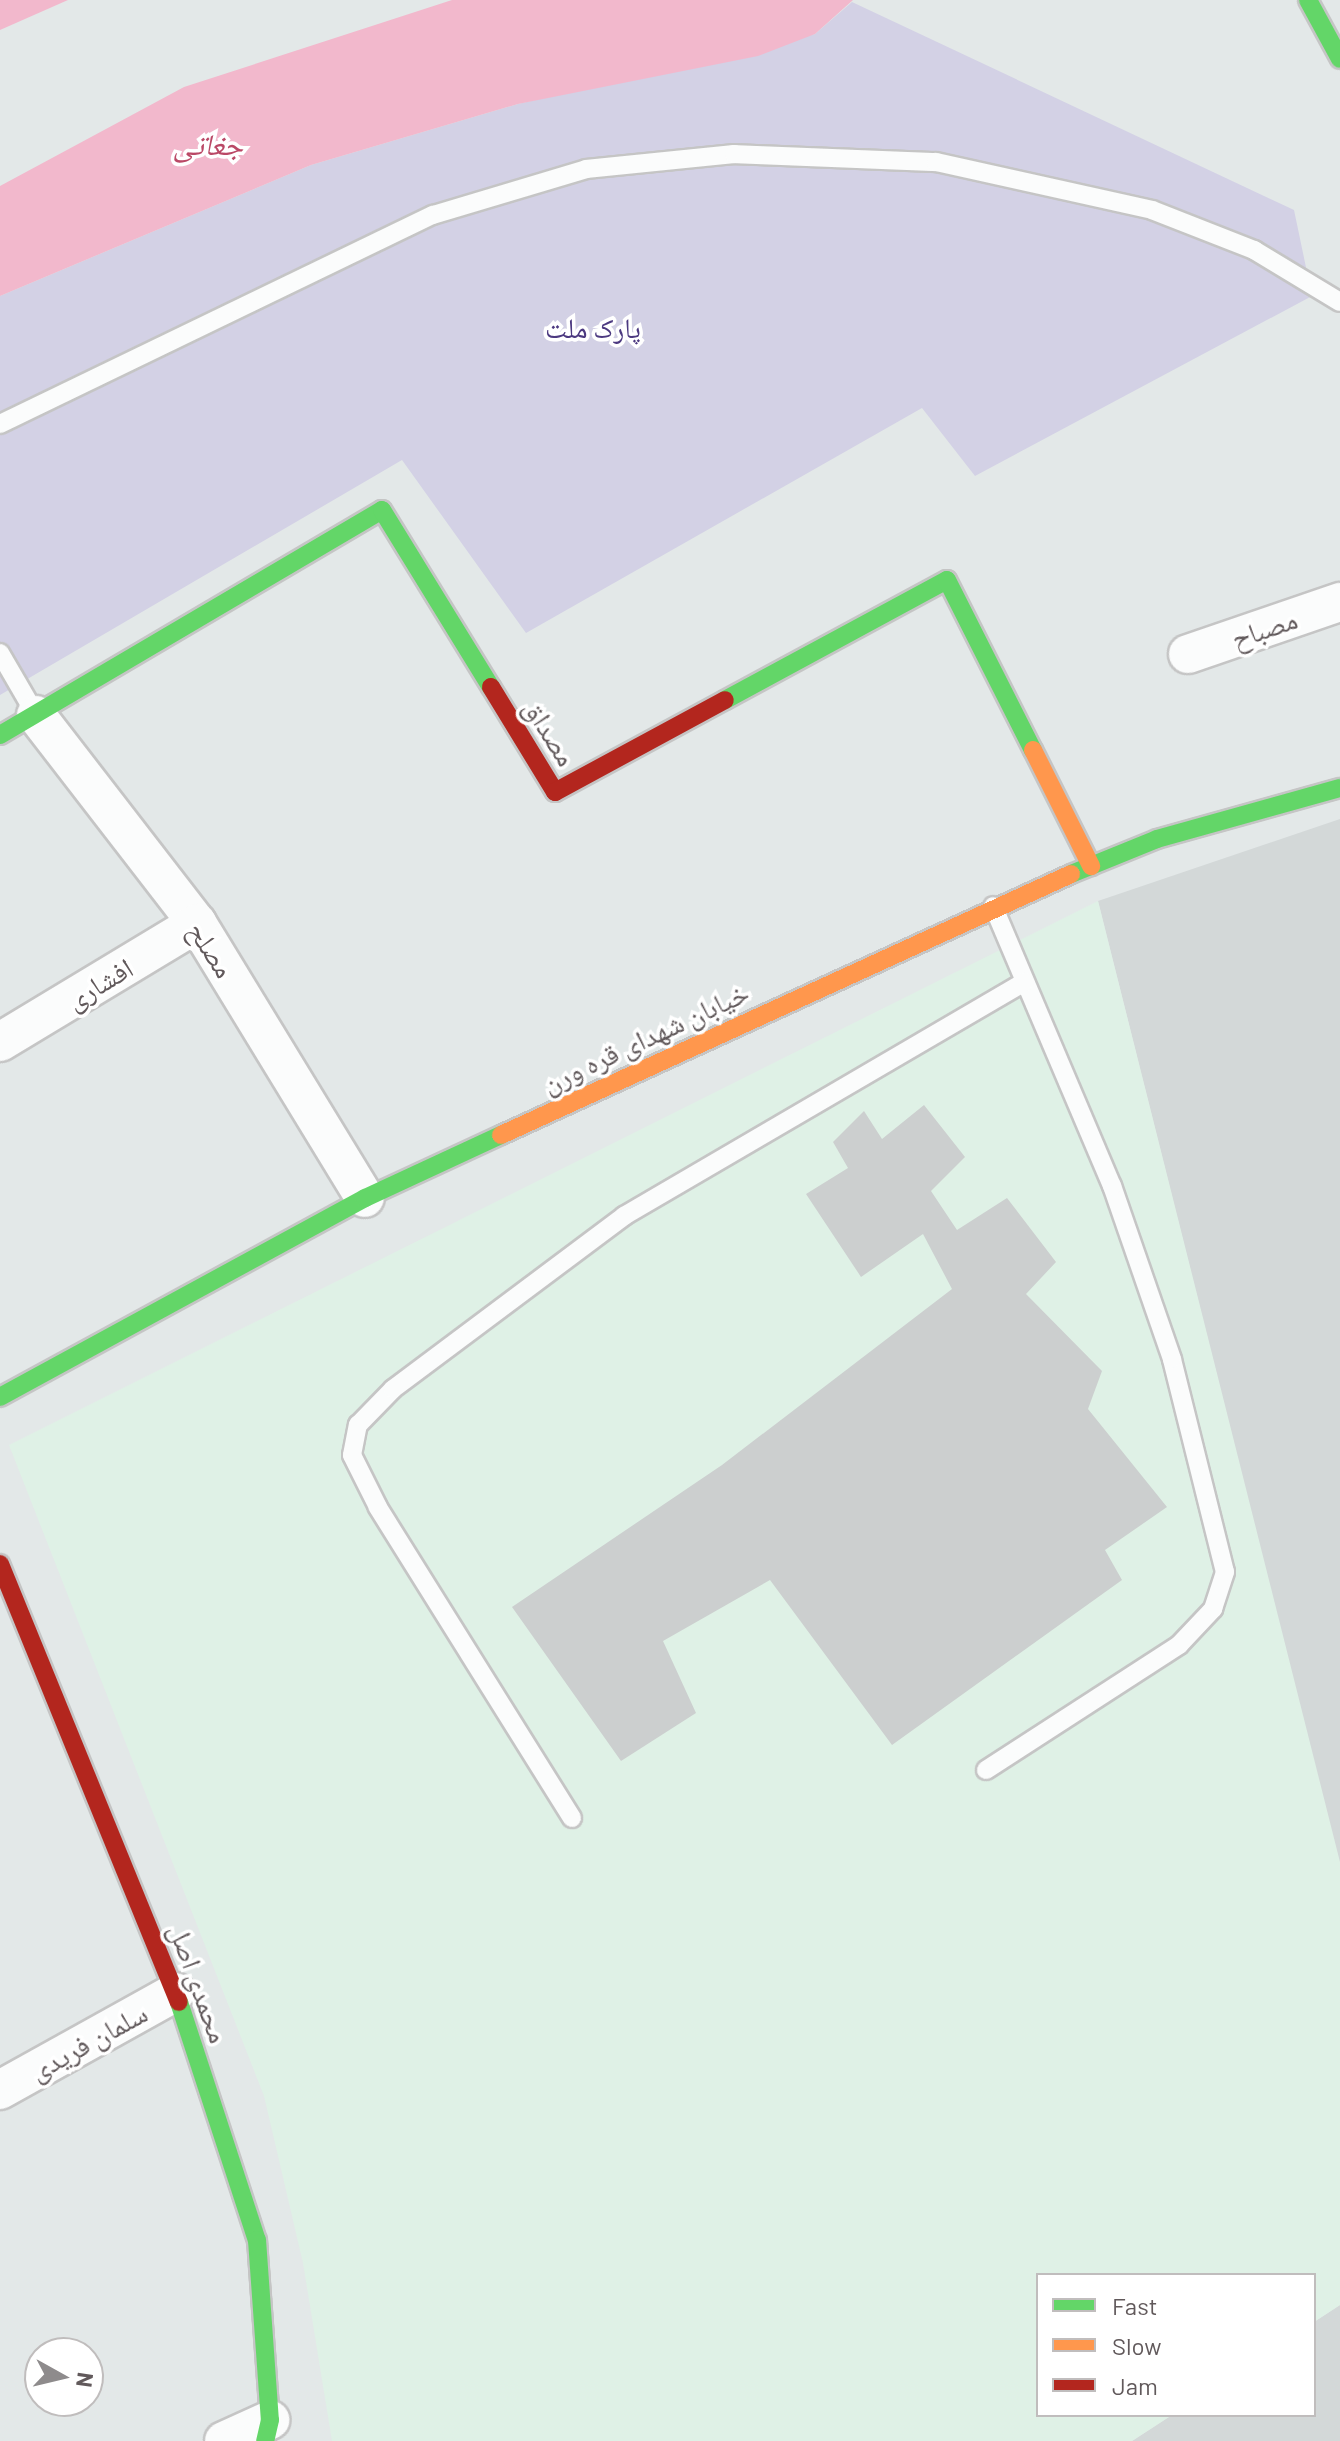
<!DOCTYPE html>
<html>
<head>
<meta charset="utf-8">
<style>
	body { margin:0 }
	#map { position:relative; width:1340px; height:2441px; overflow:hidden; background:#e3e8e8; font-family:Barlow,"Noto Naskh Arabic",sans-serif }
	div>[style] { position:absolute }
	.industrial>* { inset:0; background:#d3d8d8 }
	.medical>* { inset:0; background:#dff1e6 }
	.green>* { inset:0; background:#d3d1e5 }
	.water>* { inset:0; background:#f2b8cc }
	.building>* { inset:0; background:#cccfcf }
	.roads { filter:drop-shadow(2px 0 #c5c5c5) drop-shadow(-2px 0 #c5c5c5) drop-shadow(0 2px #c5c5c5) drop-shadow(0 -2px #c5c5c5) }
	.lane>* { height:18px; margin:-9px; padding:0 9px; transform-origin:9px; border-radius:9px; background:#fbfcfc }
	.street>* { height:38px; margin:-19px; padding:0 19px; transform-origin:19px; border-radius:19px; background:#fbfcfc }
	.fast>* { height:18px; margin:-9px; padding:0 9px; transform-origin:9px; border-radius:9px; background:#63d668 }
	.slow>* { height:18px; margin:-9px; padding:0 9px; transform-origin:9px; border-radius:9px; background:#ff974d }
	.jam>* { height:18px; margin:-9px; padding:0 9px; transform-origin:9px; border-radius:9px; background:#b3261e }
	span { translate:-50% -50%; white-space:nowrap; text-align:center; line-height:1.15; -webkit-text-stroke:7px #fff; paint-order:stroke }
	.park-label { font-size:28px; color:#4c3980 }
	.street-label { font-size:28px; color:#61595b }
	.water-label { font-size:30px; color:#ba4866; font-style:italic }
	.legend { position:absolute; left:1036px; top:2273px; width:280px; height:144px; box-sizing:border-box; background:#fff; border:2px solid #c0bdbd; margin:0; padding:10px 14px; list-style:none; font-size:24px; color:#61595b }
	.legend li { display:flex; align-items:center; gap:16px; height:40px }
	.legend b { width:40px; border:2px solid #c0bdbd }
	.north { position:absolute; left:24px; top:2337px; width:80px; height:80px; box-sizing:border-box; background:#fff; border:2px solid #c0bdbd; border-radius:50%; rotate:98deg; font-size:22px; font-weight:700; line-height:32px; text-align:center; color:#61595b }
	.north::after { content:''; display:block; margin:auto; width:28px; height:36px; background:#8e8b8c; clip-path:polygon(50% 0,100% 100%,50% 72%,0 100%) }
</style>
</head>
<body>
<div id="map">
	<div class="industrial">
		<div style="clip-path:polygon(1340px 819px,1340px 1867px,1098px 901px)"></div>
		<div style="clip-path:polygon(1340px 2305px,1340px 2441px,1132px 2441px,1172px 2415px,1314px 2415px,1314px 2322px)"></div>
	</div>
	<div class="medical">
		<div style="clip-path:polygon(1098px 901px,1340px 1862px,1340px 2305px,1314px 2322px,1314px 2275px,1038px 2275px,1038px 2415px,1172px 2415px,1132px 2441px,332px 2441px,303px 2263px,264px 2096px,9px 1445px)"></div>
	</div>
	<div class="green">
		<div style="clip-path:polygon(852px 2px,1294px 210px,1312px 296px,975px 476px,922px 408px,526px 633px,402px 460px,0 695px,0 296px,311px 165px,518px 104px,815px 34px)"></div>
	</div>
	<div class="water">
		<div style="clip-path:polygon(0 0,68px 0,0 30px)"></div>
		<div style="clip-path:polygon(452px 0,853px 0,815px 34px,758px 56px,518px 104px,311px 165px,0 296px,0 186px,184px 87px)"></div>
	</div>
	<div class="building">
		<div style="clip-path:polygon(924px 1105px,965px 1157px,931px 1191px,957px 1230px,1007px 1198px,1056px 1262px,1026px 1294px,1102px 1371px,1088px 1409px,1167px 1507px,1105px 1550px,1122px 1580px,892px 1745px,770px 1580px,663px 1641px,696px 1713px,621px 1761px,512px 1607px,722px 1465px,952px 1289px,923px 1234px,861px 1277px,806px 1194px,848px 1168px,833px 1142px,864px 1111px,882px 1139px)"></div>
	</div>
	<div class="roads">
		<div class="lane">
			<div style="left:0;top:424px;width:481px;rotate:-25.8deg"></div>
			<div style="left:433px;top:215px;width:160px;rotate:-16.7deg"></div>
			<div style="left:586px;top:169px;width:149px;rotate:-5.8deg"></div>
			<div style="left:734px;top:154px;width:202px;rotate:2.3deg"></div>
			<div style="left:936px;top:162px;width:221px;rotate:12.5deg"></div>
			<div style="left:1152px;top:210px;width:110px;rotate:21.4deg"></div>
			<div style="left:1254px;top:250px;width:100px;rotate:31.2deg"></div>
			<div style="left:0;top:653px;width:72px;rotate:59.9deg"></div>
			<div style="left:986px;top:1770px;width:230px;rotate:-32.9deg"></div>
			<div style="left:1179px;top:1645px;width:50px;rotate:-46.6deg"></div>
			<div style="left:1213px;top:1609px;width:39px;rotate:-72deg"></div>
			<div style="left:1225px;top:1572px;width:219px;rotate:-104deg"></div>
			<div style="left:1172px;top:1359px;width:183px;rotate:-109.1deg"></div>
			<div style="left:1112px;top:1186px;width:304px;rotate:-113deg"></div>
			<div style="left:572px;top:1818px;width:367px;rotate:-122deg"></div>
			<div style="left:378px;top:1507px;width:58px;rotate:-116.6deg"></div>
			<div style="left:352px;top:1455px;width:31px;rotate:-79deg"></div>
			<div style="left:358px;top:1425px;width:50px;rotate:-45.8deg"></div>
			<div style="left:393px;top:1389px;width:289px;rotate:-36.8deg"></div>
			<div style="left:624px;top:1216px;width:464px;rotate:-30.3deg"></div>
		</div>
		<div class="street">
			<div style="left:1188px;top:654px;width:161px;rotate:-18.9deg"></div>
			<div style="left:36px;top:715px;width:263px;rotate:52.3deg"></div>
			<div style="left:197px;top:923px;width:322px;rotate:58.6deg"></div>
			<div style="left:0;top:1042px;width:230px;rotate:-31.1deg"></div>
			<div style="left:0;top:2090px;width:201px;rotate:-29.1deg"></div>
			<div style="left:224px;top:2441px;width:51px;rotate:-24.5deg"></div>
		</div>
		<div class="fast">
			<div style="left:1308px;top:0;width:67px;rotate:61.5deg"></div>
			<div style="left:725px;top:700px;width:252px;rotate:-28.4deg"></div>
			<div style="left:947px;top:580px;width:191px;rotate:63.2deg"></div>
			<div style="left:0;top:735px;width:443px;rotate:-30.5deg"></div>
			<div style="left:382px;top:510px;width:208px;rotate:58.4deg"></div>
			<div style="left:1071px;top:874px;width:93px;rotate:-22.1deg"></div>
			<div style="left:1157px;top:839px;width:190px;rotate:-15.6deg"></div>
			<div style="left:0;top:1397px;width:416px;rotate:-28.6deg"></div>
			<div style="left:365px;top:1198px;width:150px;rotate:-24.9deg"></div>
			<div style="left:179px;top:2002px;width:250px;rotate:71.9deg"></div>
			<div style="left:257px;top:2240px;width:180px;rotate:85.9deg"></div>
			<div style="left:270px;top:2420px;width:22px;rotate:103deg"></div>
		</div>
		<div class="slow">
			<div style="left:1033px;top:750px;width:130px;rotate:63.4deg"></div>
			<div style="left:501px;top:1135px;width:627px;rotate:-24.6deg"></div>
		</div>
		<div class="jam">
			<div style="left:491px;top:687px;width:123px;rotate:58.6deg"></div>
			<div style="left:555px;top:792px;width:193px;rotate:-28.4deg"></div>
			<div style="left:0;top:1564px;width:473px;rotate:67.8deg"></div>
		</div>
	</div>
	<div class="park-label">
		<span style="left:593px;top:327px">پارک ملت</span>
	</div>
	<div class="street-label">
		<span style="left:1264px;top:628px;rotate:-19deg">مصباح</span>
		<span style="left:551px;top:732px;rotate:58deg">مصداق</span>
		<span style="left:212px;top:949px;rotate:57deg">مصلح</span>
		<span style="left:99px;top:983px;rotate:-31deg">افشاری</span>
		<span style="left:645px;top:1037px;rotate:-25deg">خیابان شهدای قره ورن</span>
		<span style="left:200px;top:1983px;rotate:70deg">محمدی اصل</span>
		<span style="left:88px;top:2041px;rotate:-29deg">سلمان فریدی</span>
	</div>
	<div class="water-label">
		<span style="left:208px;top:143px">جغاتی</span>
	</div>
	<ul class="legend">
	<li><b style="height:10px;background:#63d668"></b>Fast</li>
	<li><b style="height:10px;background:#ff974d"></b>Slow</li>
	<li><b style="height:10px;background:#b3261e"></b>Jam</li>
	</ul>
	<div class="north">N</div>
</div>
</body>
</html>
